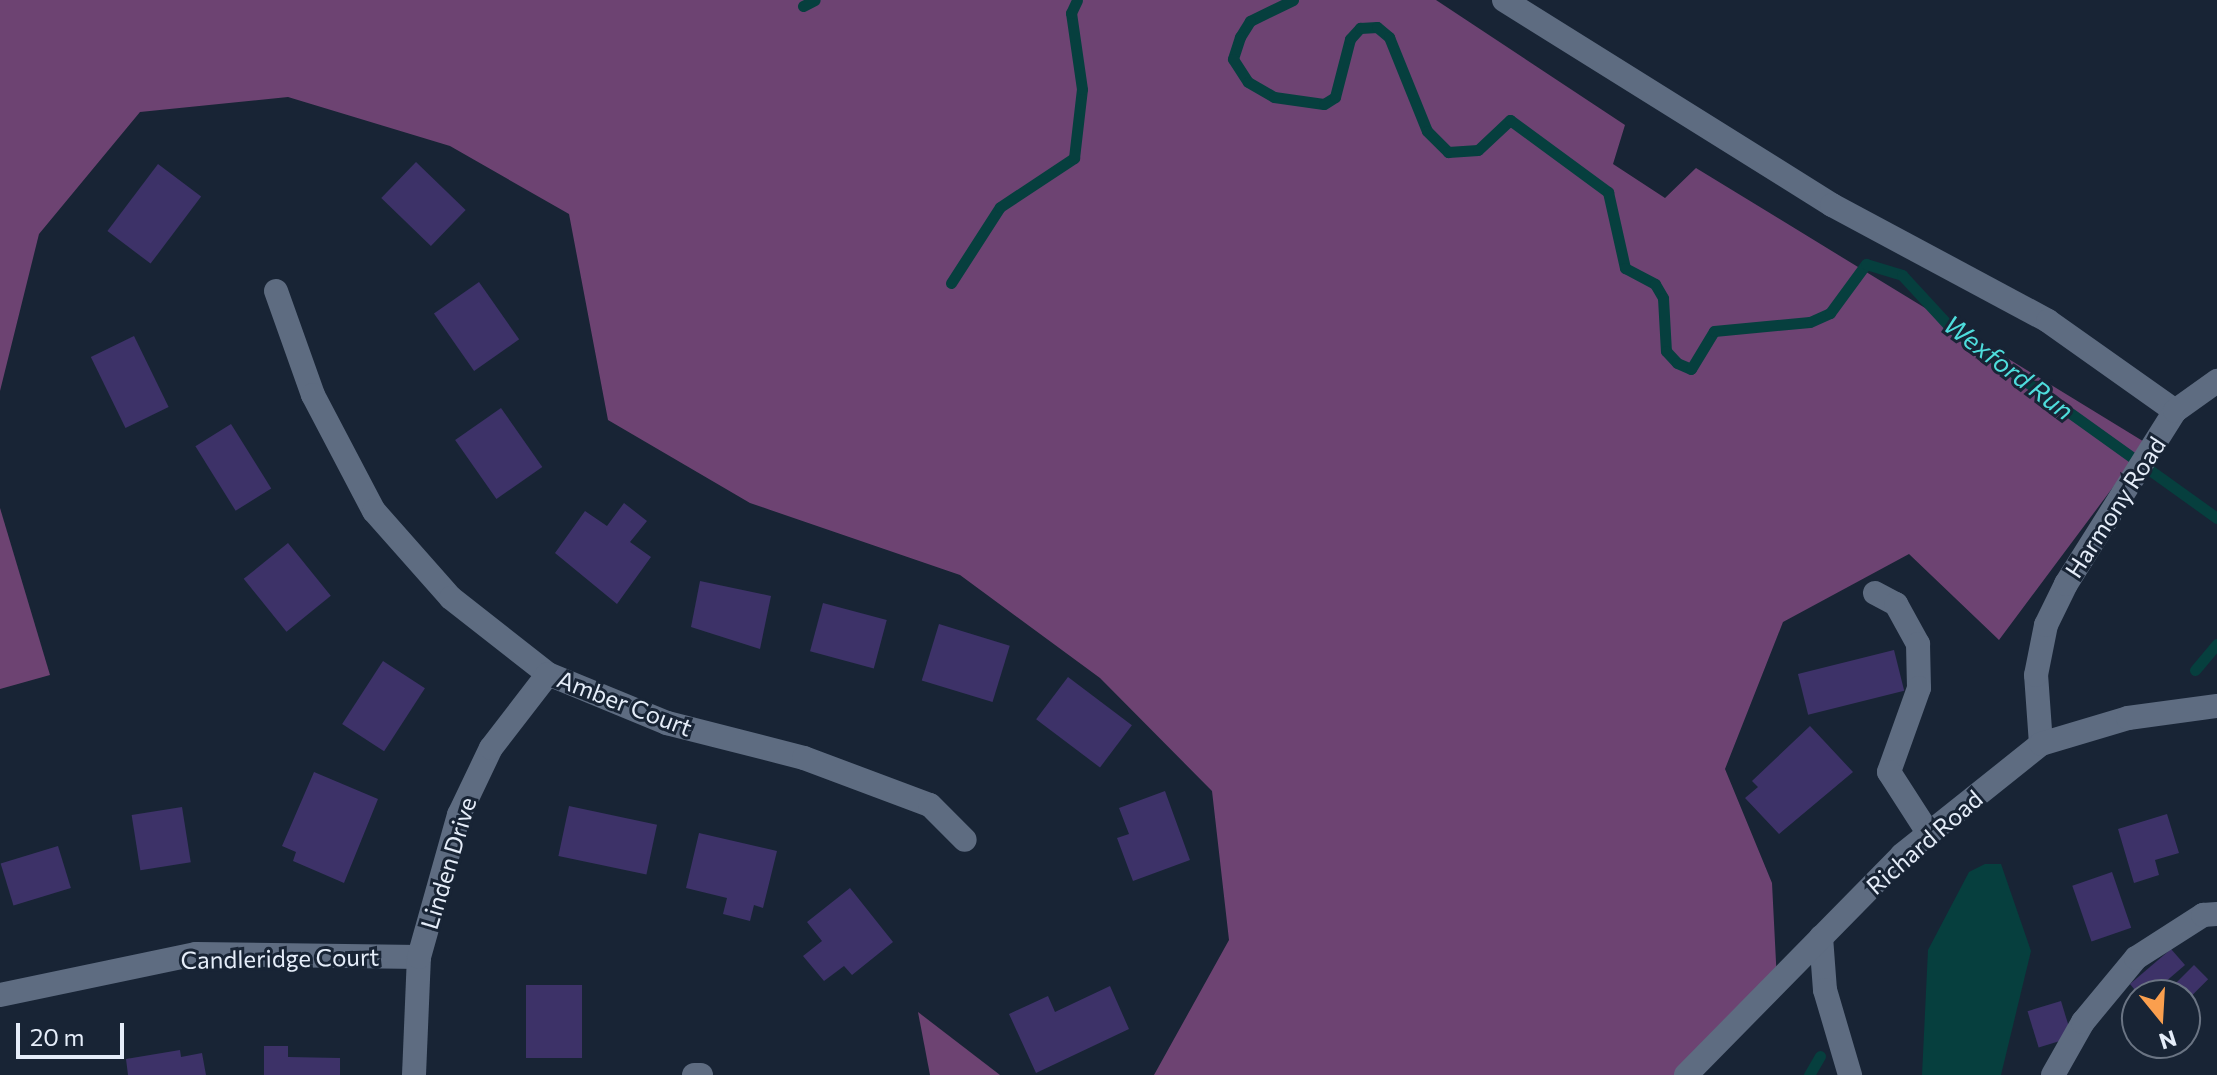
<!DOCTYPE html>
<html>
<head>
<meta charset="utf-8">
<style>
	body { margin:0 }
	#map { position:relative; width:2217px; height:1075px; overflow:hidden; background:#182435; font-family:Commissioner,sans-serif }
	div>[style] { position:absolute }
	.forest>* { inset:0; background:#6d4372 }
	.water>* { inset:0; background:#063f3e }
	.stream>* { height:11px; margin:-5.5px; padding:0 5.5px; transform-origin:5.5px; border-radius:5.5px; background:#063f3e }
	.building>* { inset:0; background:#3d3268; transform-origin:0 0 }
	.minor>* { height:24px; margin:-12px; padding:0 12px; transform-origin:12px; border-radius:12px; background:#5e6c81 }
	span { translate:-50% -50%; white-space:nowrap; text-align:center; line-height:1.15; -webkit-text-stroke:6px #182435; paint-order:stroke }
	.street-label { font-size:24px; color:#e5edf9 }
	.water-label { font-size:26px; color:#4edddc; font-style:italic }
	.north { position:absolute; left:2121px; top:979px; width:80px; height:80px; box-sizing:border-box; background:#182435; border:2px solid #6a7483; border-radius:50%; rotate:162deg; font-size:22px; font-weight:700; line-height:32px; text-align:center; color:#e5edf9 }
	.north::after { content:''; display:block; margin:auto; width:28px; height:36px; background:#fa9f4e; clip-path:polygon(50% 0,100% 100%,50% 72%,0 100%) }
	.scale { position:absolute; left:16px; top:1023px; width:108px; height:36px; box-sizing:border-box; border:4px solid #e5edf9; border-top:0; padding-left:10px; font-size:24px; line-height:28px; white-space:nowrap; color:#e5edf9; -webkit-text-stroke:6px #182435; paint-order:stroke }
</style>
</head>
<body>
<div id="map">
	<div class="forest">
		<div style="clip-path:polygon(0 0,1436px 0,1625px 125px,1613px 164px,1665px 198px,1696px 168px,2146px 443px,1999px 640px,1909px 554px,1783px 622px,1725px 769px,1772px 883px,1777px 982px,1686px 1075px,1154px 1075px,1229px 940px,1212px 791px,1100px 678px,960px 575px,750px 503px,608px 420px,569px 214px,450px 146px,288px 97px,140px 112px,39px 234px,0 391px)"></div>
		<div style="clip-path:polygon(0 508px,50px 675px,0 689px)"></div>
		<div style="clip-path:polygon(918px 1012px,1000px 1075px,930px 1075px)"></div>
	</div>
	<div class="water">
		<div style="clip-path:polygon(1985px 864px,2001px 864px,2031px 951px,2001px 1075px,1922px 1075px,1928px 950px,1969px 872px)"></div>
	</div>
	<div class="stream">
		<div style="left:1293px;top:0;width:48px;rotate:154deg"></div>
		<div style="left:1250px;top:21px;width:19px;rotate:122deg"></div>
		<div style="left:1240px;top:37px;width:23px;rotate:108deg"></div>
		<div style="left:1233px;top:59px;width:27px;rotate:57deg"></div>
		<div style="left:1248px;top:82px;width:30px;rotate:30deg"></div>
		<div style="left:1274px;top:97px;width:50px;rotate:8deg"></div>
		<div style="left:1324px;top:104px;width:13px;rotate:-32deg"></div>
		<div style="left:1335px;top:97px;width:60px;rotate:-75.5deg"></div>
		<div style="left:1350px;top:39px;width:15px;rotate:-48deg"></div>
		<div style="left:1360px;top:28px;width:17px;rotate:-3deg"></div>
		<div style="left:1377px;top:27px;width:16px;rotate:40deg"></div>
		<div style="left:1389px;top:37px;width:101px;rotate:68deg"></div>
		<div style="left:1427px;top:131px;width:30px;rotate:45deg"></div>
		<div style="left:1448px;top:152px;width:30px;rotate:-4deg"></div>
		<div style="left:1478px;top:150px;width:44px;rotate:-43.2deg"></div>
		<div style="left:1510px;top:120px;width:122px;rotate:36.3deg"></div>
		<div style="left:1608px;top:192px;width:78px;rotate:77.4deg"></div>
		<div style="left:1625px;top:268px;width:34px;rotate:28deg"></div>
		<div style="left:1655px;top:284px;width:16px;rotate:60deg"></div>
		<div style="left:1663px;top:298px;width:53px;rotate:86.8deg"></div>
		<div style="left:1666px;top:351px;width:16px;rotate:47deg"></div>
		<div style="left:1677px;top:363px;width:15px;rotate:23deg"></div>
		<div style="left:1691px;top:369px;width:44px;rotate:-58.8deg"></div>
		<div style="left:1714px;top:331px;width:96px;rotate:-5.4deg"></div>
		<div style="left:1810px;top:322px;width:22px;rotate:-24deg"></div>
		<div style="left:1830px;top:313px;width:61px;rotate:-53.7deg"></div>
		<div style="left:1866px;top:264px;width:38px;rotate:17deg"></div>
		<div style="left:1902px;top:275px;width:71px;rotate:47.3deg"></div>
		<div style="left:1950px;top:327px;width:328px;rotate:35.6deg"></div>
		<div style="left:803px;top:6px;width:13px;rotate:-27deg"></div>
		<div style="left:951px;top:283px;width:90px;rotate:-57.2deg"></div>
		<div style="left:1000px;top:207px;width:89px;rotate:-33.5deg"></div>
		<div style="left:1074px;top:158px;width:69px;rotate:-83.4deg"></div>
		<div style="left:1082px;top:89px;width:77px;rotate:-98.2deg"></div>
		<div style="left:1071px;top:13px;width:14px;rotate:-65deg"></div>
		<div style="left:2195px;top:670px;width:34px;rotate:-50deg"></div>
		<div style="left:1809px;top:1075px;width:22px;rotate:-60deg"></div>
	</div>
	<div class="building">
		<div style="left:416px;top:162px;width:69px;height:50px;rotate:44deg"></div>
		<div style="left:158px;top:164px;width:54px;height:84px;rotate:37deg"></div>
		<div style="left:479px;top:282px;width:70px;height:55px;rotate:55deg"></div>
		<div style="left:134px;top:336px;width:79px;height:48px;rotate:64deg"></div>
		<div style="left:501px;top:408px;width:72px;height:56px;rotate:55deg"></div>
		<div style="left:231px;top:424px;width:76px;height:42px;rotate:58deg"></div>
		<div style="clip-path:polygon(624px 503px,647px 521px,630px 542px,651px 557px,617px 604px,555px 553px,585px 511px,607px 526px)"></div>
		<div style="left:288px;top:543px;width:68px;height:57px;rotate:51deg"></div>
		<div style="clip-path:polygon(700px 581px,771px 596px,760px 649px,691px 627px)"></div>
		<div style="left:823px;top:603px;width:66px;height:50px;rotate:15deg"></div>
		<div style="left:939px;top:624px;width:74px;height:59px;rotate:17deg"></div>
		<div style="left:1894px;top:650px;width:42px;height:99px;rotate:76deg"></div>
		<div style="left:383px;top:661px;width:50px;height:75px;rotate:33deg"></div>
		<div style="left:1068px;top:677px;width:80px;height:53px;rotate:37deg"></div>
		<div style="clip-path:polygon(1810px 726px,1853px 772px,1779px 834px,1745px 798px,1758px 787px,1752px 781px)"></div>
		<div style="clip-path:polygon(314px 772px,378px 799px,344px 883px,293px 861px,296px 852px,282px 846px)"></div>
		<div style="clip-path:polygon(1165px 791px,1190px 860px,1133px 881px,1117px 838px,1129px 834px,1119px 808px)"></div>
		<div style="left:569px;top:806px;width:90px;height:51px;rotate:12deg"></div>
		<div style="left:182px;top:807px;width:56px;height:51px;rotate:81deg"></div>
		<div style="clip-path:polygon(2167px 814px,2179px 853px,2155px 860px,2159px 875px,2134px 883px,2118px 829px)"></div>
		<div style="clip-path:polygon(699px 833px,777px 851px,763px 908px,754px 905px,750px 921px,723px 914px,727px 898px,686px 888px)"></div>
		<div style="left:58px;top:846px;width:44px;height:60px;rotate:73deg"></div>
		<div style="left:2112px;top:872px;width:59px;height:42px;rotate:71deg"></div>
		<div style="clip-path:polygon(850px 888px,893px 942px,852px 975px,844px 966px,824px 981px,803px 956px,822px 941px,807px 922px)"></div>
		<div style="clip-path:polygon(2171px 949px,2185px 965px,2150px 995px,2139px 995px,2130px 984px)"></div>
		<div style="left:2194px;top:965px;width:20px;height:34px;rotate:45deg"></div>
		<div style="left:526px;top:985px;width:56px;height:73px"></div>
		<div style="clip-path:polygon(1110px 986px,1129px 1029px,1036px 1073px,1009px 1014px,1048px 996px,1055px 1012px)"></div>
		<div style="left:2061px;top:1001px;width:38px;height:35px;rotate:73deg"></div>
		<div style="clip-path:polygon(264px 1046px,288px 1046px,288px 1057px,340px 1058px,340px 1075px,264px 1075px)"></div>
		<div style="clip-path:polygon(180px 1050px,181px 1057px,202px 1053px,206px 1075px,128px 1075px,126px 1059px)"></div>
	</div>
	<div class="minor">
		<div style="left:1504px;top:0;width:387px;rotate:32deg"></div>
		<div style="left:1832px;top:205px;width:245px;rotate:28.2deg"></div>
		<div style="left:2048px;top:321px;width:156px;rotate:35.3deg"></div>
		<div style="left:276px;top:291px;width:110px;rotate:70.4deg"></div>
		<div style="left:313px;top:395px;width:131px;rotate:62.3deg"></div>
		<div style="left:374px;top:511px;width:116px;rotate:48.5deg"></div>
		<div style="left:451px;top:598px;width:123px;rotate:38.1deg"></div>
		<div style="left:548px;top:674px;width:129px;rotate:22.4deg"></div>
		<div style="left:667px;top:723px;width:141px;rotate:14.3deg"></div>
		<div style="left:804px;top:758px;width:134px;rotate:20.5deg"></div>
		<div style="left:930px;top:805px;width:49px;rotate:45deg"></div>
		<div style="left:1875px;top:593px;width:24px;rotate:28deg"></div>
		<div style="left:1896px;top:604px;width:46px;rotate:61.2deg"></div>
		<div style="left:1918px;top:644px;width:44px;rotate:88.7deg"></div>
		<div style="left:1919px;top:688px;width:89px;rotate:109.7deg"></div>
		<div style="left:1889px;top:772px;width:74px;rotate:57.2deg"></div>
		<div style="left:2041px;top:744px;width:69px;rotate:-94.1deg"></div>
		<div style="left:2036px;top:675px;width:51px;rotate:-78.7deg"></div>
		<div style="left:2046px;top:625px;width:46px;rotate:-64deg"></div>
		<div style="left:2066px;top:584px;width:204px;rotate:-57.8deg"></div>
		<div style="left:2175px;top:411px;width:52px;rotate:-35.5deg"></div>
		<div style="left:1821px;top:937px;width:53px;rotate:85.7deg"></div>
		<div style="left:1825px;top:990px;width:89px;rotate:73.6deg"></div>
		<div style="left:0;top:995px;width:200px;rotate:-11.8deg"></div>
		<div style="left:196px;top:954px;width:223px;rotate:0.8deg"></div>
		<div style="left:414px;top:1075px;width:118px;rotate:-87.6deg"></div>
		<div style="left:419px;top:957px;width:148px;rotate:-74.3deg"></div>
		<div style="left:459px;top:815px;width:74px;rotate:-64.5deg"></div>
		<div style="left:491px;top:748px;width:93px;rotate:-52.4deg"></div>
		<div style="left:694px;top:1075px;width:7px"></div>
		<div style="left:1686px;top:1075px;width:308px;rotate:-45.5deg"></div>
		<div style="left:1902px;top:855px;width:178px;rotate:-38.6deg"></div>
		<div style="left:2041px;top:744px;width:91px;rotate:-16.6deg"></div>
		<div style="left:2128px;top:718px;width:90px;rotate:-7.7deg"></div>
		<div style="left:2053px;top:1075px;width:61px;rotate:-60.5deg"></div>
		<div style="left:2083px;top:1022px;width:83px;rotate:-50.4deg"></div>
		<div style="left:2136px;top:958px;width:80px;rotate:-32.7deg"></div>
		<div style="left:2203px;top:915px;width:14px;rotate:-4deg"></div>
	</div>
	<div class="street-label">
		<span style="left:2115px;top:507px;rotate:-57deg">Harmony Road</span>
		<span style="left:625px;top:703px;rotate:21deg">Amber Court</span>
		<span style="left:1924px;top:842px;rotate:-41deg">Richard Road</span>
		<span style="left:448px;top:863px;rotate:-73deg">Linden Drive</span>
		<span style="left:280px;top:958px;rotate:-1deg">Candleridge Court</span>
	</div>
	<div class="water-label">
		<span style="left:2009px;top:367px;rotate:37deg">Wexford Run</span>
	</div>
	<div class="north">N</div>
	<div class="scale">20 m</div>
</div>
</body>
</html>
